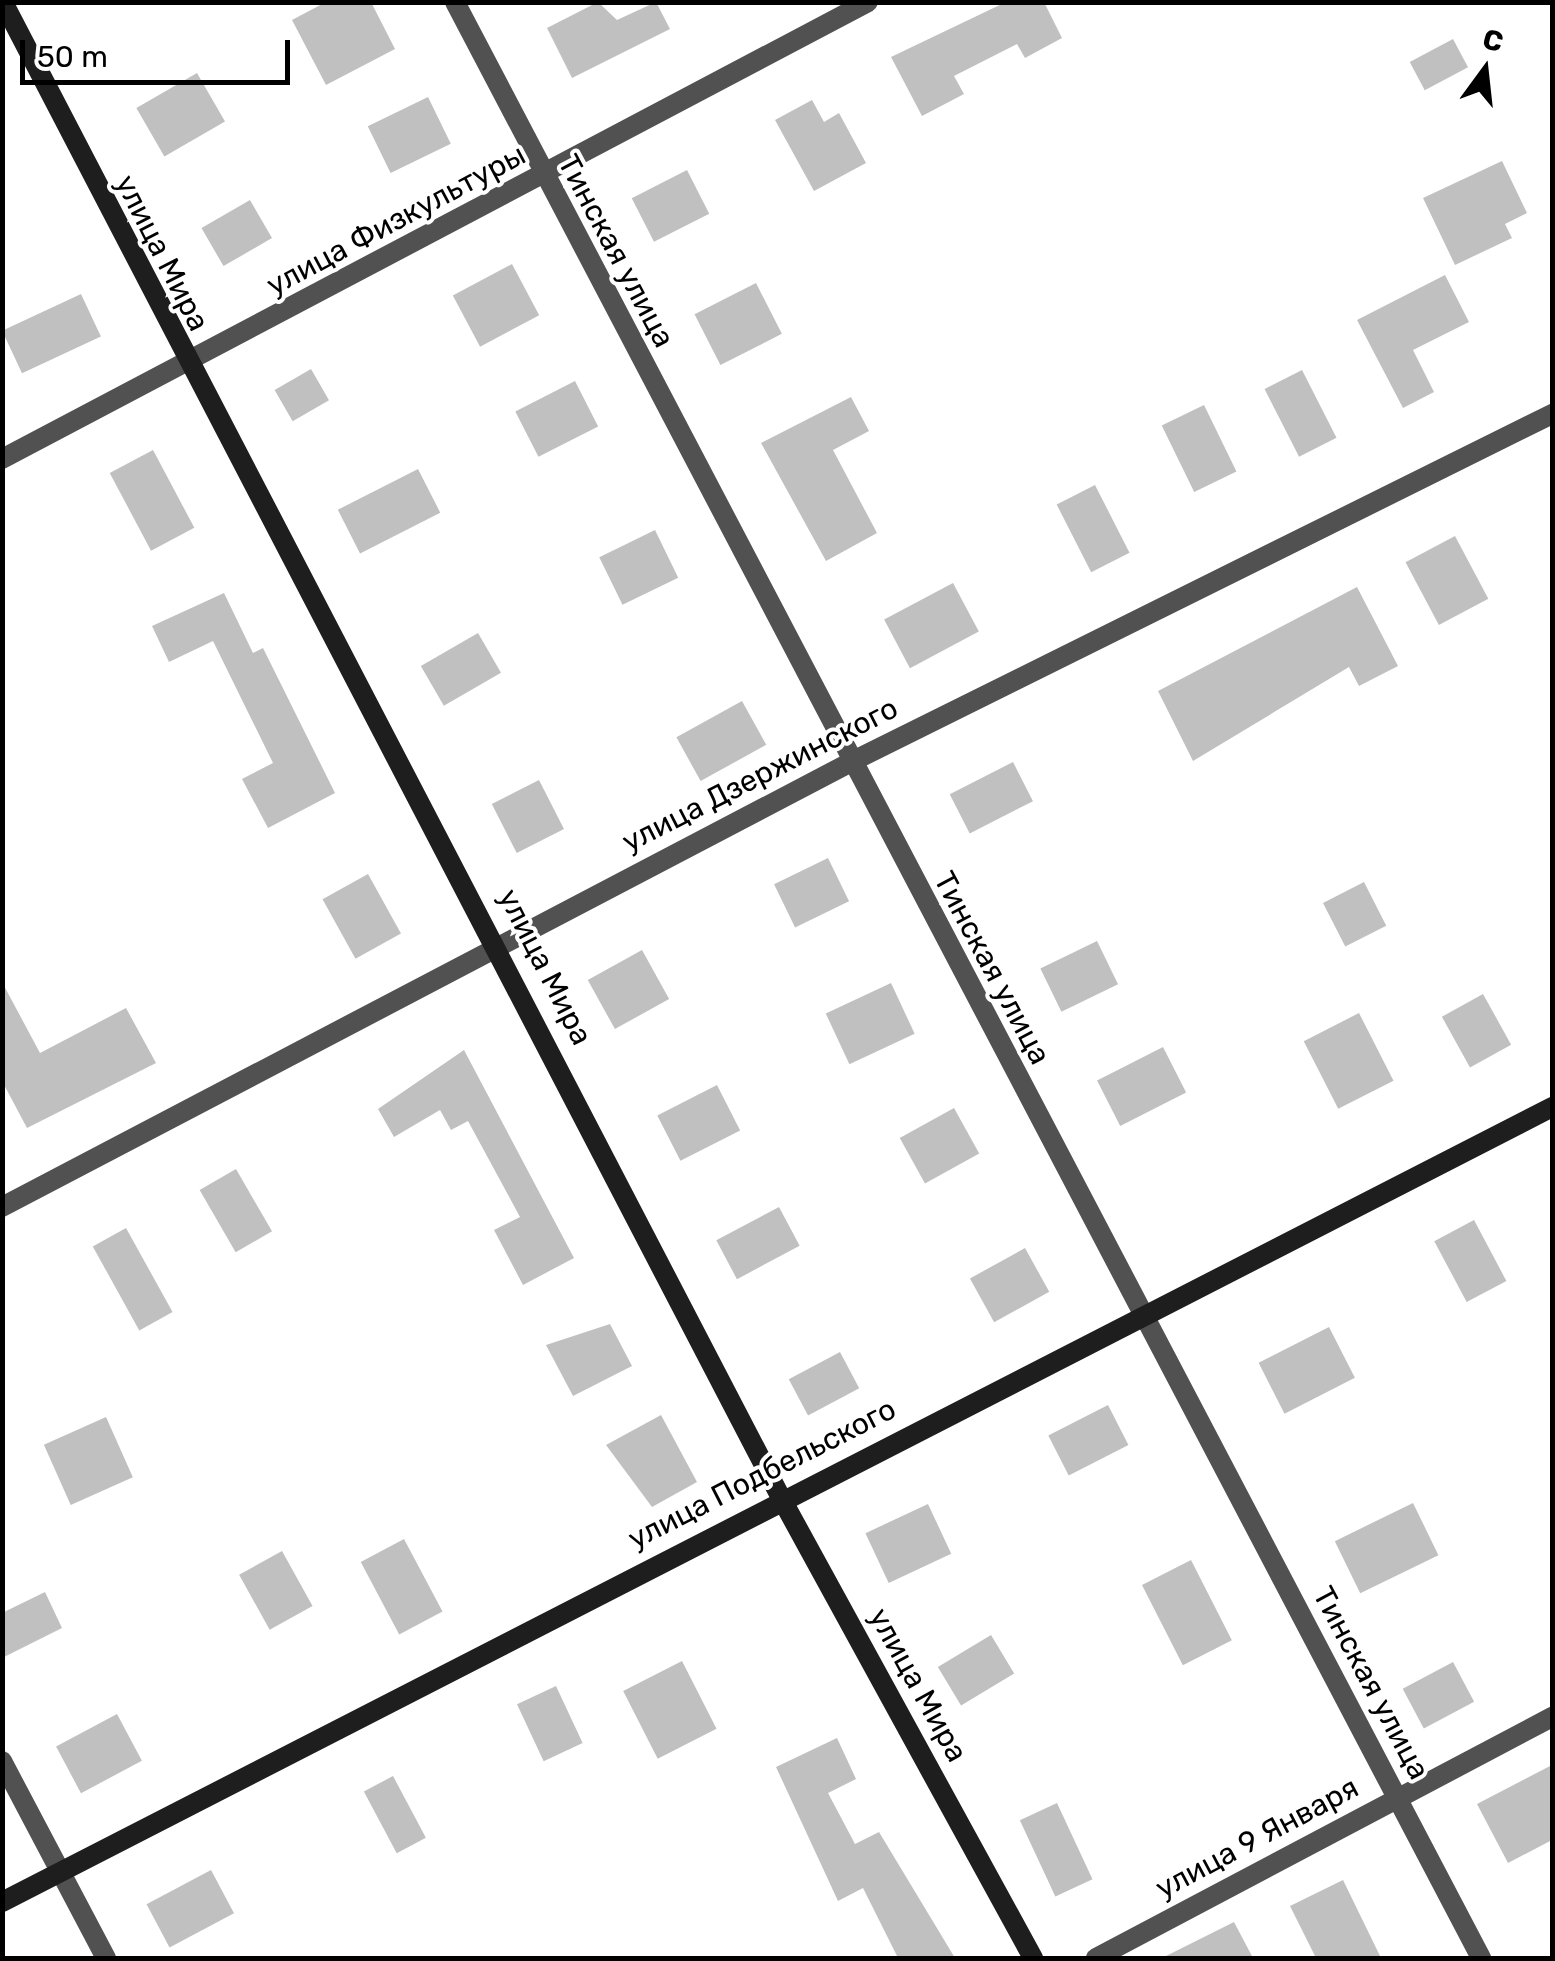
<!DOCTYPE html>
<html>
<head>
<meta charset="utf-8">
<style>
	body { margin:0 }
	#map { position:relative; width:1555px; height:1961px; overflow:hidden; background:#fff; font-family:Rubik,sans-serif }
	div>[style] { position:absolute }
	.building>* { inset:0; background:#c0c0c0; transform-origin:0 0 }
	.street>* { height:20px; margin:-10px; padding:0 10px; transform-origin:10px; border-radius:10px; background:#515151 }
	.secondary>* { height:20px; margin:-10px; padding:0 10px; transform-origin:10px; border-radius:10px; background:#1e1e1e }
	span { translate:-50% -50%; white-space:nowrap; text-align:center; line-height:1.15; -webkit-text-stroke:8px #fff; paint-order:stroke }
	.street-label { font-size:30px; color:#000 }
	.frame { position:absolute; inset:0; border:5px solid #000; pointer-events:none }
	.north { position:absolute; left:1435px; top:20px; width:100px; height:100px; -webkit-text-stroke:8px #fff; paint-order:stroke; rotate:15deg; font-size:28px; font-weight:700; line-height:40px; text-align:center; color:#000 }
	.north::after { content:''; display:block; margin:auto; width:35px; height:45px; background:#000; clip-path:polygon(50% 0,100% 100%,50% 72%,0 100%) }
	.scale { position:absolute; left:20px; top:40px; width:270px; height:45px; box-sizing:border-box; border:5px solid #000; border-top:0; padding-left:12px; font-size:30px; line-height:35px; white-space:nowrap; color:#000; -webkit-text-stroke:8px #fff; paint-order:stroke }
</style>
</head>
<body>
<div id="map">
	<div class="building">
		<div style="clip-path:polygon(326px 2px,371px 2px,395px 49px,326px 85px,292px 20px)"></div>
		<div style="clip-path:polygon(598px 2px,617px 20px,656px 2px,670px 29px,572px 78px,547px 28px)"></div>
		<div style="clip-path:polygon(1006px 2px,1044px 2px,1062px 38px,1025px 58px,1017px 44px,954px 76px,964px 94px,922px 116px,891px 57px)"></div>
		<div style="left:1453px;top:39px;width:32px;height:49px;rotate:62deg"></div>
		<div style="left:197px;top:73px;width:56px;height:70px;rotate:60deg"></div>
		<div style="left:428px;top:97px;width:52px;height:67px;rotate:64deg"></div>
		<div style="clip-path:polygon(812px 100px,824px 122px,839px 113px,866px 163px,814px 191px,775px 120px)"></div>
		<div style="clip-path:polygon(1502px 161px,1527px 213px,1505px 224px,1512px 238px,1455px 265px,1423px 198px)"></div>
		<div style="left:687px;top:170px;width:49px;height:62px;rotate:63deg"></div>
		<div style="left:250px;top:200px;width:44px;height:56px;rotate:60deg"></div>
		<div style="left:512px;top:264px;width:58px;height:67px;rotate:62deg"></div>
		<div style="clip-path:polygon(1445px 275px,1469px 322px,1413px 350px,1434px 392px,1403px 408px,1357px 320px)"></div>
		<div style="left:756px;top:283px;width:57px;height:69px;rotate:63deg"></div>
		<div style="left:81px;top:294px;width:47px;height:87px;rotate:65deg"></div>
		<div style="left:311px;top:369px;width:36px;height:42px;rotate:60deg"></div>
		<div style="left:1302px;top:370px;width:76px;height:42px;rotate:63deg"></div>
		<div style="left:575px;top:381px;width:51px;height:67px;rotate:63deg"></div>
		<div style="clip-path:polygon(851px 397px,869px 431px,833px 450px,877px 533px,826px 561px,761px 443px)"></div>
		<div style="left:1204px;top:405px;width:74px;height:47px;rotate:64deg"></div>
		<div style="left:153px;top:450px;width:88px;height:49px;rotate:62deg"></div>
		<div style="left:418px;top:469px;width:49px;height:90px;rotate:63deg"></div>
		<div style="left:1095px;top:485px;width:76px;height:43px;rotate:63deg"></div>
		<div style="left:655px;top:530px;width:53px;height:62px;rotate:64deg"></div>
		<div style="left:1455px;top:536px;width:71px;height:56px;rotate:62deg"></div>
		<div style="left:953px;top:583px;width:55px;height:78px;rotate:62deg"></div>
		<div style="clip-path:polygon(1357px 587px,1398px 666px,1359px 686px,1349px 667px,1193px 761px,1158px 691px)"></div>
		<div style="clip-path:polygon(224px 593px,253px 653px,263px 648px,335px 793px,268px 828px,242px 779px,273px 763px,213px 641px,169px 662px,152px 626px)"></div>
		<div style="left:478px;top:633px;width:46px;height:66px;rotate:60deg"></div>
		<div style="left:742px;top:701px;width:50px;height:75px;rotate:61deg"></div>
		<div style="left:1013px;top:762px;width:44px;height:71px;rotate:63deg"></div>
		<div style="left:539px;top:780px;width:55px;height:53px;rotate:63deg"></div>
		<div style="left:828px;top:858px;width:48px;height:60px;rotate:64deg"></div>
		<div style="left:368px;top:874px;width:68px;height:52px;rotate:61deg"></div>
		<div style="left:1364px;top:882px;width:49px;height:46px;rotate:63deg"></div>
		<div style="left:1097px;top:941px;width:48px;height:63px;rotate:64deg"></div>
		<div style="left:642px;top:950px;width:56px;height:62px;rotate:61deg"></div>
		<div style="clip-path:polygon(2px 982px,40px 1053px,126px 1008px,156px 1063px,27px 1128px,2px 1081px)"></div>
		<div style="left:891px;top:983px;width:56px;height:72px;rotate:65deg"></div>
		<div style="left:1483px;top:994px;width:58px;height:47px;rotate:61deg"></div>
		<div style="left:1359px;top:1013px;width:76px;height:62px;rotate:63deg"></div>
		<div style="left:1163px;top:1047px;width:51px;height:74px;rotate:63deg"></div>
		<div style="clip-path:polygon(464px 1050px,574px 1258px,523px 1285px,494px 1230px,520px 1217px,468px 1121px,451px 1130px,440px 1110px,394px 1137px,378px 1109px)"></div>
		<div style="left:717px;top:1085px;width:51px;height:67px;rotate:63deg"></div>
		<div style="left:954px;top:1108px;width:52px;height:62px;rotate:61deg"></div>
		<div style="left:236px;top:1169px;width:72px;height:42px;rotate:60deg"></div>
		<div style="left:779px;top:1207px;width:44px;height:71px;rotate:62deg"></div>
		<div style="left:1474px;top:1220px;width:69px;height:45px;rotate:62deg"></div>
		<div style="left:126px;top:1228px;width:96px;height:38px;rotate:61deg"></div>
		<div style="left:1025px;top:1248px;width:50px;height:63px;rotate:61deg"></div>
		<div style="clip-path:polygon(610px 1324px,632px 1366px,573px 1396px,546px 1345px)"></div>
		<div style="left:1329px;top:1327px;width:57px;height:79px;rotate:63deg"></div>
		<div style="left:840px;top:1352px;width:41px;height:58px;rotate:62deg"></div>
		<div style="left:1108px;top:1405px;width:45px;height:67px;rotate:63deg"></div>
		<div style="clip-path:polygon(661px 1415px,697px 1482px,652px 1507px,606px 1445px)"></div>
		<div style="left:106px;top:1417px;width:66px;height:68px;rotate:66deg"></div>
		<div style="left:1413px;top:1503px;width:58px;height:87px;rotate:64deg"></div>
		<div style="left:928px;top:1504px;width:55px;height:69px;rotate:65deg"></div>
		<div style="left:404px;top:1539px;width:82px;height:49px;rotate:62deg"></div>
		<div style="left:282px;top:1551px;width:63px;height:49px;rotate:61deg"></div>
		<div style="left:1191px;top:1560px;width:90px;height:55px;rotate:63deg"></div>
		<div style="clip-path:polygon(45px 1592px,62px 1628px,2px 1658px,2px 1613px)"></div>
		<div style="left:991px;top:1635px;width:45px;height:62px;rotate:59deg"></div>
		<div style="left:682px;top:1661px;width:76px;height:66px;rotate:63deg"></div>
		<div style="left:1453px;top:1662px;width:45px;height:57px;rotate:62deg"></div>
		<div style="left:556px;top:1686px;width:63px;height:43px;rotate:65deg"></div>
		<div style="left:117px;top:1714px;width:53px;height:69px;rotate:62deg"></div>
		<div style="clip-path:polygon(837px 1738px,856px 1779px,828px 1793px,855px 1844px,879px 1832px,955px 1958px,898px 1958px,863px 1888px,838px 1901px,776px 1767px)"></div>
		<div style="clip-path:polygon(1552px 1765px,1552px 1840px,1508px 1863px,1477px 1804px)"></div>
		<div style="left:393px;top:1776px;width:70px;height:33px;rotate:62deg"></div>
		<div style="left:1057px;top:1803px;width:84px;height:41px;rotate:65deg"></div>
		<div style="left:211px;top:1870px;width:49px;height:73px;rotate:62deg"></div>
		<div style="clip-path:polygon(1343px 1880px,1381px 1958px,1316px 1958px,1290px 1906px)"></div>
		<div style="clip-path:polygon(1234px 1922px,1253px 1958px,1162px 1958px)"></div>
	</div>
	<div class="street">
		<div style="left:455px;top:2px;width:2209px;rotate:62.32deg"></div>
		<div style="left:2px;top:459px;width:979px;rotate:-27.82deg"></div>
		<div style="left:2px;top:1207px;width:959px;rotate:-27.66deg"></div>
		<div style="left:851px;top:762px;width:783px;rotate:-26.4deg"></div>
		<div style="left:2px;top:1761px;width:223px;rotate:62.2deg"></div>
		<div style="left:1096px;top:1958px;width:516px;rotate:-27.86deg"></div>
	</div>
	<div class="secondary">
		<div style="left:3px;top:2px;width:1684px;rotate:62.52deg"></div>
		<div style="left:780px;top:1496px;width:527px;rotate:61.29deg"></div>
		<div style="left:2px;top:1902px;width:1742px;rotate:-27.15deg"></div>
	</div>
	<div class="street-label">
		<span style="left:396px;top:220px;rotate:-28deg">улица Физкультуры</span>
		<span style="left:616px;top:251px;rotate:62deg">Тинская улица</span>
		<span style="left:162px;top:253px;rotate:63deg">улица Мира</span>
		<span style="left:760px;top:775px;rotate:-27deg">улица Дзержинского</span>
		<span style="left:545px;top:967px;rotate:63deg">улица Мира</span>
		<span style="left:992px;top:968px;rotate:62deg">Тинская улица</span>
		<span style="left:762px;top:1474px;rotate:-27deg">улица Подбельского</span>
		<span style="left:1371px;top:1683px;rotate:62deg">Тинская улица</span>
		<span style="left:918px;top:1685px;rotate:61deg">улица Мира</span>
		<span style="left:1257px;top:1838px;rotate:-28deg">улица 9 Января</span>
	</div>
	<div class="frame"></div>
	<div class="north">С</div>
	<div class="scale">50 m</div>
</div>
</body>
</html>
